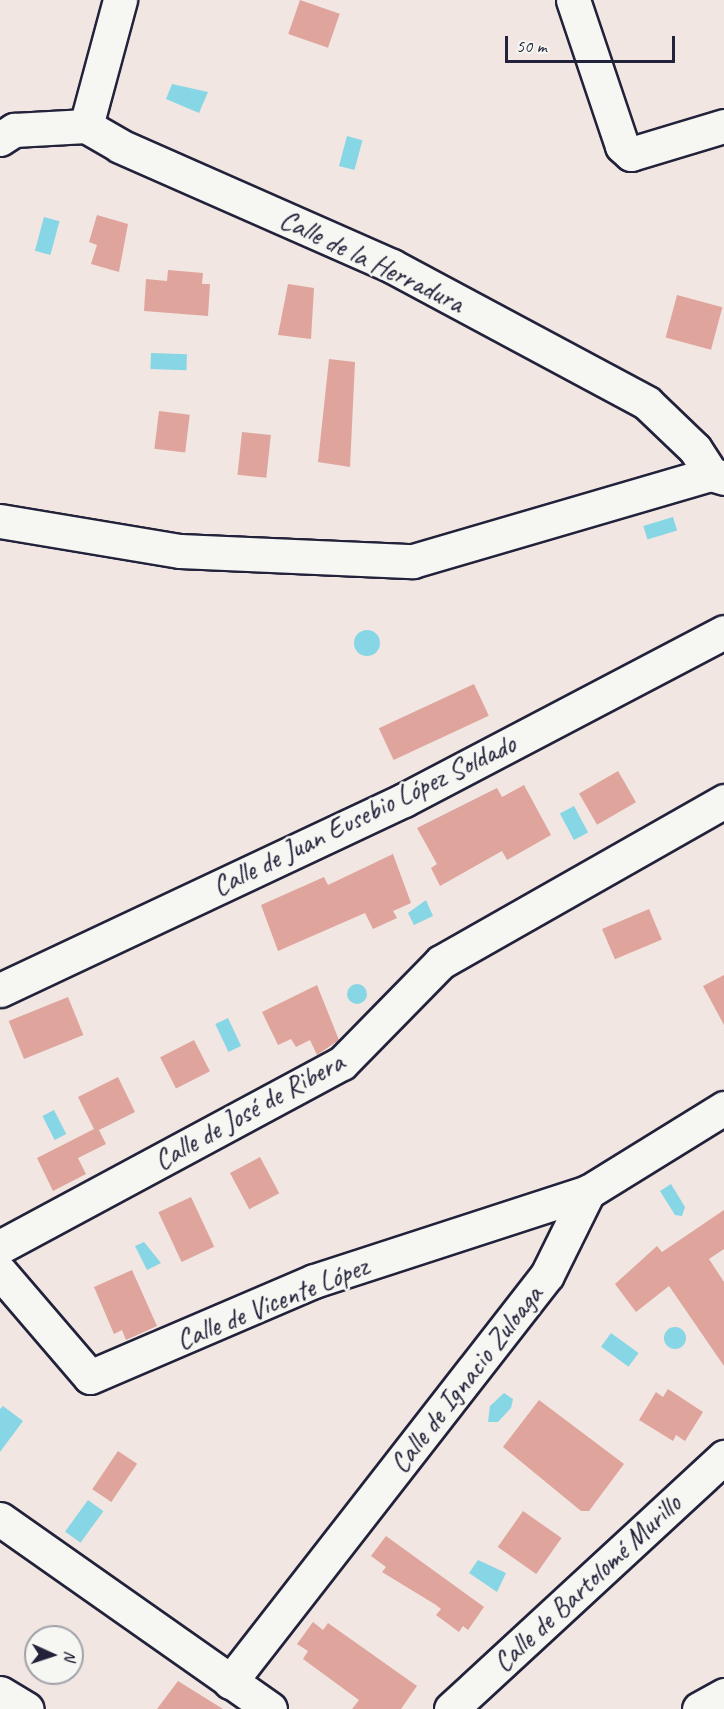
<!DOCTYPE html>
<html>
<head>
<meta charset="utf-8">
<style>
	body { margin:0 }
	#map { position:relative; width:724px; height:1709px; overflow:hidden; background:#f1e6e1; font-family:Caveat,sans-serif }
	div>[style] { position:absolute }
	.water>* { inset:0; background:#87d6e5; transform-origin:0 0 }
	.round { border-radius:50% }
	.building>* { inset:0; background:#dfa59d; transform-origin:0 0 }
	.roads { filter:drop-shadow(2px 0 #22223b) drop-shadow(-2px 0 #22223b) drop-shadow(0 2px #22223b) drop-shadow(0 -2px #22223b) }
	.minor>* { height:33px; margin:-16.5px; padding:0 16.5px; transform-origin:16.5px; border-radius:16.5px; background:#f6f6f2 }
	span { translate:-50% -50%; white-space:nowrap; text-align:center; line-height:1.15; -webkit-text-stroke:5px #f6f6f2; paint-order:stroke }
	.street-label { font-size:28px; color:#22223b }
	.north { position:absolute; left:24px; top:1625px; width:60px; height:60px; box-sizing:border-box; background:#f6f6f2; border:2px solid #a1a1a9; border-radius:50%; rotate:93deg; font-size:16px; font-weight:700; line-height:24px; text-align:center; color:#22223b }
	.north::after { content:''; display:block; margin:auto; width:21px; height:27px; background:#22223b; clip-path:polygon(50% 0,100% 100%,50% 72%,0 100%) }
	.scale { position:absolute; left:505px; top:36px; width:170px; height:27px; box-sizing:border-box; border:3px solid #22223b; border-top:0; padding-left:8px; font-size:18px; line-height:21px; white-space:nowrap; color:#22223b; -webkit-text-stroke:4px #f6f6f2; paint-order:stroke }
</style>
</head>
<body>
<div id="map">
	<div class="water">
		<div style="clip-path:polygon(172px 84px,208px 92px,199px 113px,166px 99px)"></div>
		<div style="left:347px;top:136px;width:16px;height:31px;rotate:15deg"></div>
		<div style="left:44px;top:217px;width:16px;height:35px;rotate:15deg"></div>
		<div style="left:151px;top:353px;width:36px;height:16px;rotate:2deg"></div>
		<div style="left:673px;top:517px;width:14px;height:31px;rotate:73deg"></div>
		<div class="round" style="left:354px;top:630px;width:26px;height:26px"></div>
		<div style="left:574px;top:806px;width:30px;height:16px;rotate:62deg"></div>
		<div style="clip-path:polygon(426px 900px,433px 916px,414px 925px,408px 913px)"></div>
		<div class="round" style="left:347px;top:984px;width:20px;height:20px"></div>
		<div style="left:228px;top:1018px;width:31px;height:14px;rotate:65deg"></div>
		<div style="left:54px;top:1110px;width:27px;height:13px;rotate:63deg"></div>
		<div style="clip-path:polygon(671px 1184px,685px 1207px,682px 1216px,675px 1215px,660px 1191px)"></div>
		<div style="clip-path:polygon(144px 1242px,161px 1263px,147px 1270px,135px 1246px)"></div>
		<div class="round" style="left:664px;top:1327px;width:22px;height:22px"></div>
		<div style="left:611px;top:1333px;width:34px;height:17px;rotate:36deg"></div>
		<div style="clip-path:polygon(504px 1393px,513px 1399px,511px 1408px,498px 1422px,488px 1422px,490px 1406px)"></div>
		<div style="clip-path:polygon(3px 1406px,23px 1421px,0 1452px,0 1409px)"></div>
		<div style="left:88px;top:1500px;width:19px;height:39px;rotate:36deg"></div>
		<div style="clip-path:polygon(478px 1560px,506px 1573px,497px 1592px,469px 1573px)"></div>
	</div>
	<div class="building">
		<div style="left:300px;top:0;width:42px;height:36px;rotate:19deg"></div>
		<div style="clip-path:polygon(97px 215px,128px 224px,119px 272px,91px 264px,97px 245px,89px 242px)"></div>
		<div style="clip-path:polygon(168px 270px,203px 273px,202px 284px,210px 284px,208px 316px,144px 311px,146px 279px,167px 281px)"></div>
		<div style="clip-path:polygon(288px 284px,314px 288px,311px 339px,278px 335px)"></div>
		<div style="left:677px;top:295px;width:47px;height:44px;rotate:15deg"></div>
		<div style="clip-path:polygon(329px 359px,355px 362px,350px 467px,318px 462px)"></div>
		<div style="left:159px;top:411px;width:31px;height:38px;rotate:7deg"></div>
		<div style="left:242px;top:432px;width:29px;height:43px;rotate:6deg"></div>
		<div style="left:474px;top:684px;width:35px;height:105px;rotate:65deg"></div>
		<div style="left:618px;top:771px;width:36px;height:45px;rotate:60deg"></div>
		<div style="clip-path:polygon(524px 785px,551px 835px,507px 860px,502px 851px,440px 886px,431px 868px,437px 864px,417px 828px,497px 788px,502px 797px)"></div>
		<div style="clip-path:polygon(393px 854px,411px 903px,393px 911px,397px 918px,373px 929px,365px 913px,278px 951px,261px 905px,324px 877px,328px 885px)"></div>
		<div style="left:649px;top:909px;width:33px;height:51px;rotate:67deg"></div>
		<div style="clip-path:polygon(724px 975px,724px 1025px,703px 986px)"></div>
		<div style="clip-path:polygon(317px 985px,339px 1040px,317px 1055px,310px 1040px,296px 1047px,291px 1039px,278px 1045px,262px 1012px)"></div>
		<div style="left:68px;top:997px;width:41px;height:64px;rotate:68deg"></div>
		<div style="left:194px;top:1040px;width:35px;height:38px;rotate:63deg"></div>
		<div style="clip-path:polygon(118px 1077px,135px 1112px,99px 1130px,106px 1144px,78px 1158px,86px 1174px,53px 1191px,37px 1158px,94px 1129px,78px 1097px)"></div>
		<div style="left:260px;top:1157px;width:41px;height:34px;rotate:62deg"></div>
		<div style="left:191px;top:1197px;width:55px;height:36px;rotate:65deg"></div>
		<div style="clip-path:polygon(724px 1210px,724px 1249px,709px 1259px,724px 1282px,724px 1366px,669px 1286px,636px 1312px,615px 1284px,657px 1246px,662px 1252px)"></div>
		<div style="clip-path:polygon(132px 1270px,157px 1326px,126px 1340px,122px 1330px,114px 1334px,94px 1287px)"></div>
		<div style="clip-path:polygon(668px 1389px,703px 1412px,685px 1441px,676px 1435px,673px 1441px,639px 1420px,656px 1392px,663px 1397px)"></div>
		<div style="clip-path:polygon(539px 1400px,624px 1464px,589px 1511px,581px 1511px,503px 1447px)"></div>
		<div style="left:118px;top:1451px;width:23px;height:46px;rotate:34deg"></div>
		<div style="left:523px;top:1511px;width:47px;height:44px;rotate:35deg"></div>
		<div style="clip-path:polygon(386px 1536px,484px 1607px,468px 1630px,463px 1626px,459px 1632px,436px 1615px,441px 1609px,436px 1605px,382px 1572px,386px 1567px,371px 1556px)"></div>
		<div style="clip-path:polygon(313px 1622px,323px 1630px,328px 1623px,417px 1686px,401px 1709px,352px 1709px,359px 1700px,303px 1659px,308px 1651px,297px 1644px)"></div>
		<div style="clip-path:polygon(178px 1681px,223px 1709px,157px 1709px)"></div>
	</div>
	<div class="roads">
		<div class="minor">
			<div style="left:573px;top:0;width:154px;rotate:71.4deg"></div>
			<div style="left:622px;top:146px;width:12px;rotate:42deg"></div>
			<div style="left:631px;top:154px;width:97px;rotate:-16.8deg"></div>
			<div style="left:86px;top:126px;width:131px;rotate:-74.9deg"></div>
			<div style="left:0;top:139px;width:17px;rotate:-33deg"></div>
			<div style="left:14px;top:130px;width:72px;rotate:-3.2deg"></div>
			<div style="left:86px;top:126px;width:39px;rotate:30deg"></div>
			<div style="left:120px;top:146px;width:297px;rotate:23.8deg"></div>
			<div style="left:392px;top:266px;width:289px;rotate:28.2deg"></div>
			<div style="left:647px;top:403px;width:66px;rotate:43.8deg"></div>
			<div style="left:695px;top:449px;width:30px;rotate:57deg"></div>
			<div style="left:0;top:521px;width:182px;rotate:9.5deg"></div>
			<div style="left:180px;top:551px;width:233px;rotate:2.5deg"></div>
			<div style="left:413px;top:561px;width:310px;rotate:-16.3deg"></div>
			<div style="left:711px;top:474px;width:14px;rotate:17deg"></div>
			<div style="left:0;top:990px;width:446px;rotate:-25.2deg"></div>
			<div style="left:404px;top:800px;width:361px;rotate:-27.7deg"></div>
			<div style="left:0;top:1247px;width:388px;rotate:-28.3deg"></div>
			<div style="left:342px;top:1063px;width:141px;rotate:-45.6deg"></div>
			<div style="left:441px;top:962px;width:326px;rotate:-29.6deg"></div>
			<div style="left:0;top:1272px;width:138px;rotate:49.4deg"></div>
			<div style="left:90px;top:1377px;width:244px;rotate:-23.2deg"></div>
			<div style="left:314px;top:1281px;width:288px;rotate:-18deg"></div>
			<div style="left:0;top:1519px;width:330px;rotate:35.1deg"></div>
			<div style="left:230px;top:1682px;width:516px;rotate:-52.09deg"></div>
			<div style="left:547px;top:1275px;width:93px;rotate:-63.7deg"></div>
			<div style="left:588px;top:1192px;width:160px;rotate:-31.7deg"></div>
			<div style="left:0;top:1693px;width:31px;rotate:31deg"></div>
			<div style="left:451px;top:1709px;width:372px;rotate:-42.7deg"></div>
			<div style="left:699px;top:1709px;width:29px;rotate:-29deg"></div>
		</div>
	</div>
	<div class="street-label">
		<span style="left:372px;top:261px;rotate:26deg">Calle de la Herradura</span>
		<span style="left:364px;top:815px;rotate:-26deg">Calle de Juan Eusebio López Soldado</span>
		<span style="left:249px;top:1111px;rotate:-29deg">Calle de José de Ribera</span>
		<span style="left:272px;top:1303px;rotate:-22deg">Calle de Vicente López</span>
		<span style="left:466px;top:1379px;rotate:-52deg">Calle de Ignacio Zuloaga</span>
		<span style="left:587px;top:1583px;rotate:-43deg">Calle de Bartolomé Murillo</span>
	</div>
	<div class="north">N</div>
	<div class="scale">50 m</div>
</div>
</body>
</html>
